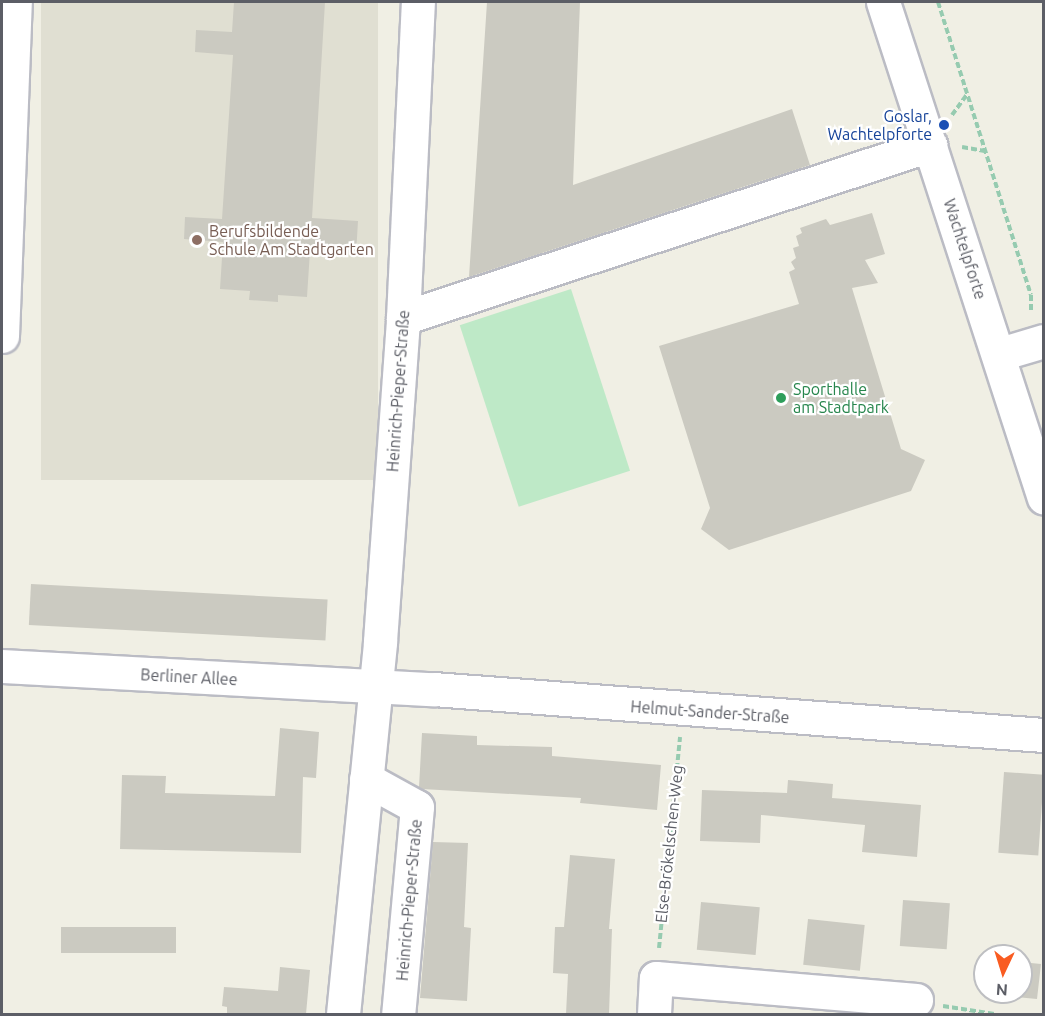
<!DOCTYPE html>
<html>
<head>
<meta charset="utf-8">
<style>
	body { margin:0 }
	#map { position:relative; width:1045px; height:1016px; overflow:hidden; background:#f0efe4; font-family:Ubuntu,sans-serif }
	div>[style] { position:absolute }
	.education>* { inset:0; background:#e0dfd2; transform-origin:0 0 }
	.green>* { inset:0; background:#bee9c7; transform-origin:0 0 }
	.building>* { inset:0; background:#cbcac1; transform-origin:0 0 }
	.path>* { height:4px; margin-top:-2px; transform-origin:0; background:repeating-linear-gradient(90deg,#96cbb0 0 6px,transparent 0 9px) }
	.roads { filter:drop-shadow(2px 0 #bbbcc4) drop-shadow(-2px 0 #bbbcc4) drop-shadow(0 2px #bbbcc4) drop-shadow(0 -2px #bbbcc4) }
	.minor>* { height:33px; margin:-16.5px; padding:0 16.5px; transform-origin:16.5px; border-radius:16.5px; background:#fff }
	.dots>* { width:16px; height:16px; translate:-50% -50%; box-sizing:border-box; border:3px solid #fff; border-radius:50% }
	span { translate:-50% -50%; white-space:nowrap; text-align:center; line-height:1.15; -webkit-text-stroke:4.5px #fff; paint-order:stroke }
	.transit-label { font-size:16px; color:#164399 }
	.right { translate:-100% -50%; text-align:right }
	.education-label { font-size:16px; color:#785e54 }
	.left { translate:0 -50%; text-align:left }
	.street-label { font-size:16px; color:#5c5e66 }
	.leisure-label { font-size:16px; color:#27864d }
	.frame { position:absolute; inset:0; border:3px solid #5c5e66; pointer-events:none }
	.north { position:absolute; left:973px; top:944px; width:60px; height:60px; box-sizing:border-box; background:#fff; border:2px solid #bebfc2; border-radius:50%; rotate:184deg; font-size:16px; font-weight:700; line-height:24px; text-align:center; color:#5c5e66 }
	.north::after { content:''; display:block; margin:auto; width:21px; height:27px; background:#f95c21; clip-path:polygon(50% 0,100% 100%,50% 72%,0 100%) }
</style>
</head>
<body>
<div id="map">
	<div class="education">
		<div style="left:41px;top:2px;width:337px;height:478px"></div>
	</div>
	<div class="green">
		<div style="left:571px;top:289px;width:191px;height:117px;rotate:72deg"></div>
	</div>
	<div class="building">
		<div style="clip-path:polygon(234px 2px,325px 2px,312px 218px,358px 221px,356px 254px,310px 251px,307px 297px,278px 295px,278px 302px,249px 300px,250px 291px,220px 289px,223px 242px,184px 239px,185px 217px,222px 219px,233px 55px,195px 52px,196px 30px,232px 32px)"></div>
		<div style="clip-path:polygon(487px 2px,580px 2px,573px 185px,792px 109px,810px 165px,469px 277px)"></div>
		<div style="clip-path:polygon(872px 213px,885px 254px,865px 260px,878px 283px,852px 288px,901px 449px,925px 460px,911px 491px,729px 550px,701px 529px,710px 508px,659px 346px,799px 304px,789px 272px,795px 269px,791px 262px,796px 258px,793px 248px,799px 246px,796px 236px,802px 233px,800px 228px,826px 219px,830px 225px)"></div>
		<div style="left:31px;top:584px;width:297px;height:41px;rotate:3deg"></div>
		<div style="clip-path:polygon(280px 728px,319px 732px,316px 778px,303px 777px,301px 853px,120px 849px,122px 775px,166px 776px,165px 793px,275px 796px)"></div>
		<div style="clip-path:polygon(422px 733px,477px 736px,477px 745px,552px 747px,552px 756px,661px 765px,657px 810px,580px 803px,581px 798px,422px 789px,419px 787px)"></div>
		<div style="left:1004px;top:772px;width:40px;height:81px;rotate:4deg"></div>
		<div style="clip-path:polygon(788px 780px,833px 784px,832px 798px,921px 805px,917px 857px,862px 852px,865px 825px,761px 815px,760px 843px,700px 841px,702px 790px,787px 793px)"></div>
		<div style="clip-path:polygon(433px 842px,468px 843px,464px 927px,471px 928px,467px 1001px,420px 998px)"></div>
		<div style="clip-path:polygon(570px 855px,615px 859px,609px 929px,612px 929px,609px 1014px,566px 1014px,568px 974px,553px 973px,555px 927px,564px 927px)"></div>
		<div style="left:903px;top:900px;width:47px;height:46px;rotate:4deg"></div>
		<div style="left:701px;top:902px;width:59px;height:48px;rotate:5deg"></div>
		<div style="left:808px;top:919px;width:57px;height:46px;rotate:6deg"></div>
		<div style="left:61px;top:927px;width:115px;height:26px"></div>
		<div style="clip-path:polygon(1021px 962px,1041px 964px,1037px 999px,983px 994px,985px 971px,985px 992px,1021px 992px)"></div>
		<div style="clip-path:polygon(280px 967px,310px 970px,306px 1014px,227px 1014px,227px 1007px,222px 1006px,224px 987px,278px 991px)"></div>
	</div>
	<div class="path">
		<div style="left:938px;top:2px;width:307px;rotate:72.4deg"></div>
		<div style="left:1031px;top:295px;width:17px;rotate:90deg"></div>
		<div style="left:952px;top:115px;width:26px;rotate:-54deg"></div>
		<div style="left:962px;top:147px;width:23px;rotate:10deg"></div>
		<div style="left:659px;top:948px;width:212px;rotate:-84.3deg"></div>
		<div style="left:943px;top:1006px;width:52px;rotate:8.9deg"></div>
	</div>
	<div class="roads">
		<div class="minor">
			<div style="left:883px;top:2px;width:521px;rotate:72.02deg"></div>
			<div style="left:403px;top:318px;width:555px;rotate:-18.17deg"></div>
			<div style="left:2px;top:336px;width:334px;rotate:-87.8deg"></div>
			<div style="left:1000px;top:354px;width:46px;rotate:-16.5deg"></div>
			<div style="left:2px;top:666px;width:432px;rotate:3.1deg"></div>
			<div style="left:433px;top:689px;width:613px;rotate:4.31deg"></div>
			<div style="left:366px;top:779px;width:58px;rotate:28.8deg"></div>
			<div style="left:417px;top:807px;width:208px;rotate:95.2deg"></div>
			<div style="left:343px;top:1014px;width:375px;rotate:-84.3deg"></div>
			<div style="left:380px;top:641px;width:324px;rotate:-85.9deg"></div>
			<div style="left:403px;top:318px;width:316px;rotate:-87.3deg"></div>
			<div style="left:654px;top:1014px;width:36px;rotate:-87deg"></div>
			<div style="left:656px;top:978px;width:261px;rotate:4.8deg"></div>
		</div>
	</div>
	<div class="dots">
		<div style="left:944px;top:125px;background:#1a4fb4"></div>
		<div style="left:197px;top:240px;background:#8d6e63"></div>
		<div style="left:781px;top:398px;background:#2e9e5b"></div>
	</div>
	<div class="transit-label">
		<span class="right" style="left:932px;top:125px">Goslar,<br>Wachtelpforte</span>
	</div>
	<div class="education-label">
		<span class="left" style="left:209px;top:240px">Berufsbildende<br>Schule Am Stadtgarten</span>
	</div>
	<div class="street-label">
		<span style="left:965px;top:249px;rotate:72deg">Wachtelpforte</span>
		<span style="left:398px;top:391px;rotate:-86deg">Heinrich-Pieper-Straße</span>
		<span style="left:189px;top:677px;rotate:3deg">Berliner Allee</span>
		<span style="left:710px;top:712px;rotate:4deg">Helmut-Sander-Straße</span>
		<span style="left:669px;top:844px;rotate:-84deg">Else-Brökelschen-Weg</span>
		<span style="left:409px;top:900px;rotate:-85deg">Heinrich-Pieper-Straße</span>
	</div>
	<div class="leisure-label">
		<span class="left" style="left:793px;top:398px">Sporthalle<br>am Stadtpark</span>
	</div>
	<div class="frame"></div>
	<div class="north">N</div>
</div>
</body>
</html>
